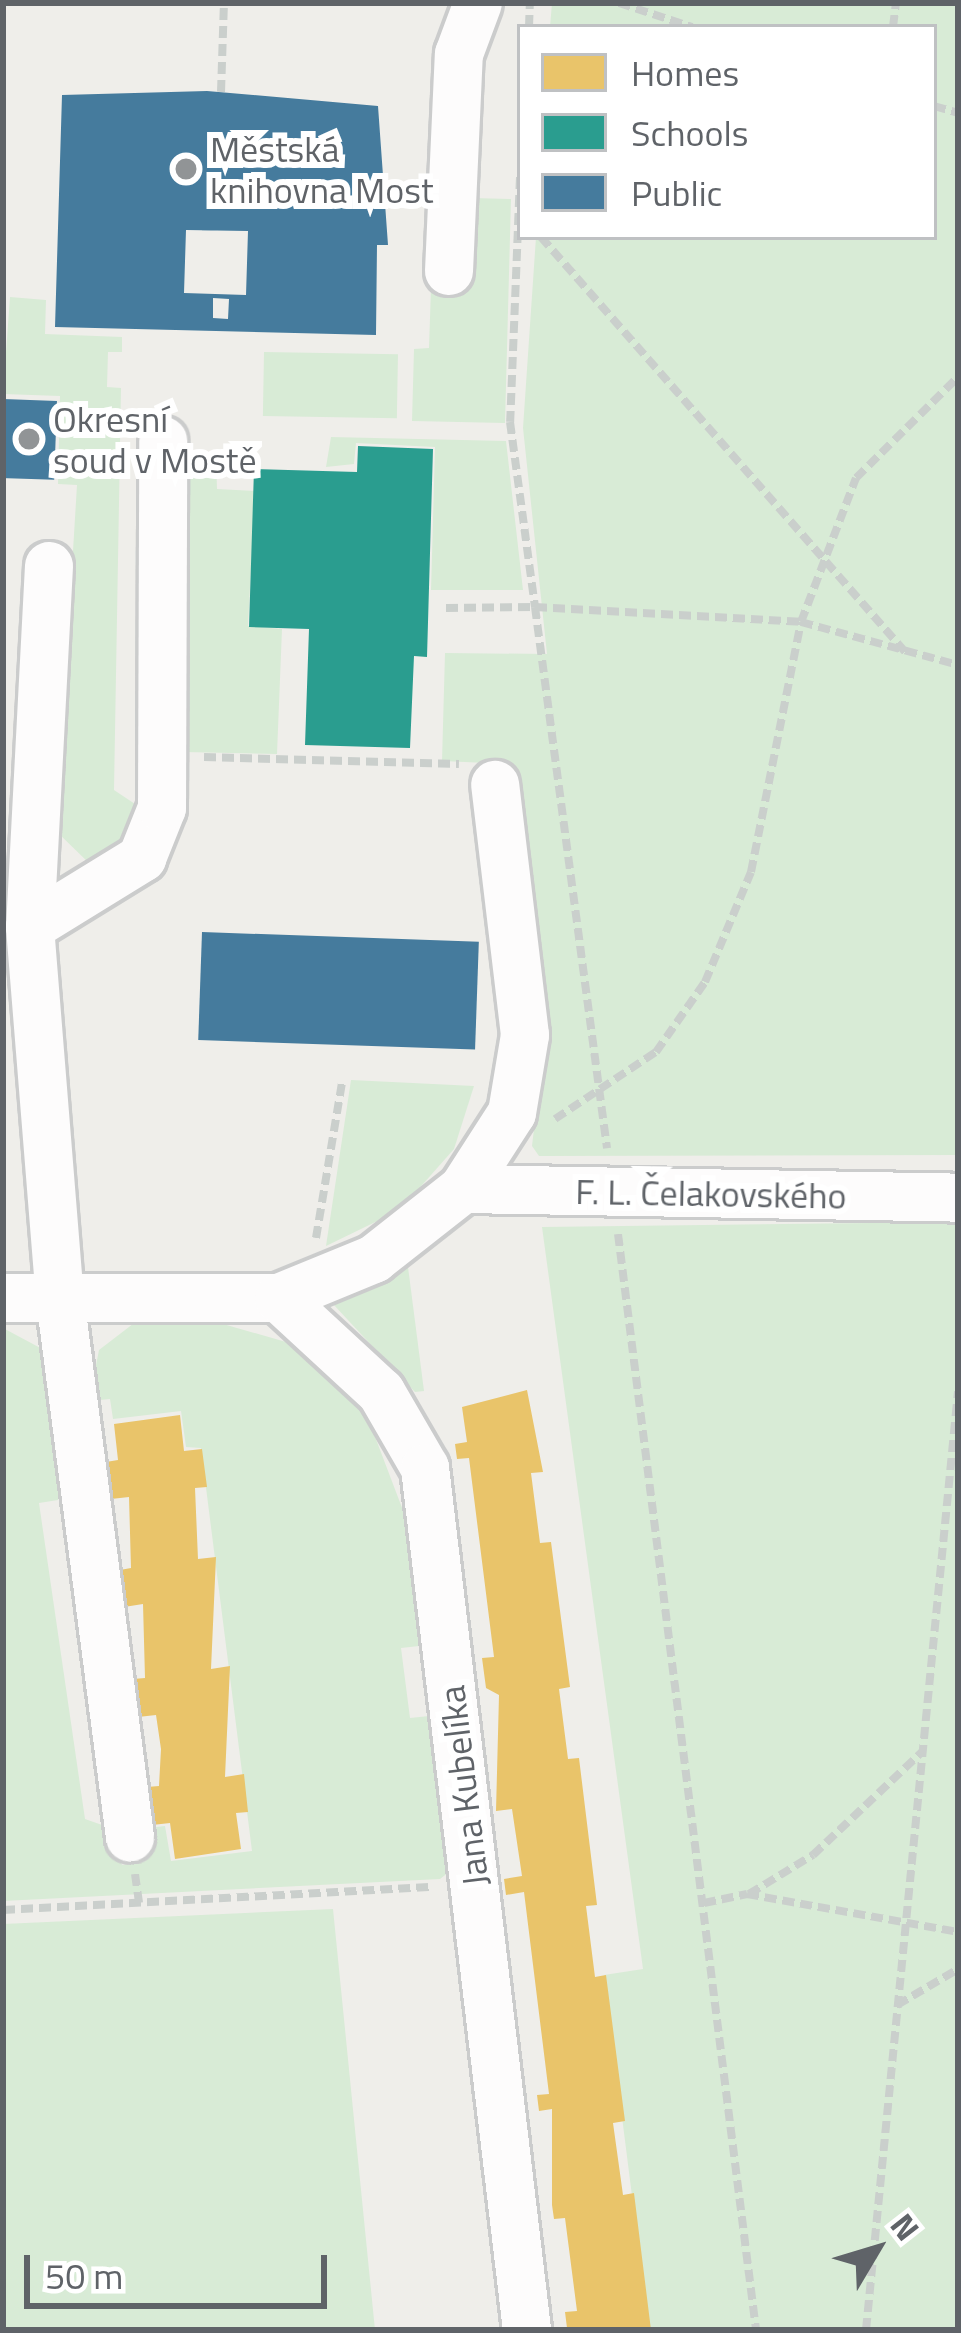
<!DOCTYPE html>
<html>
<head>
<meta charset="utf-8">
<style>
	body { margin:0 }
	#map { position:relative; width:961px; height:2333px; overflow:hidden; background:#efeeea; font-family:"Titillium Web",sans-serif }
	div>[style] { position:absolute }
	.green>* { inset:0; background:#d8ebd6; transform-origin:0 0 }
	.homes>* { inset:0; background:#e9c46a }
	.schools>* { inset:0; background:#2a9d8f }
	.public>* { inset:0; background:#457b9d; transform-origin:0 0 }
	.path>* { height:8px; margin-top:-4px; transform-origin:0; background:repeating-linear-gradient(90deg,#cacfcc 0 12px,transparent 0 18px) }
	.roads { filter:drop-shadow(3px 0 #cbcccc) drop-shadow(-3px 0 #cbcccc) drop-shadow(0 3px #cbcccc) drop-shadow(0 -3px #cbcccc) }
	.minor>* { height:48px; margin:-24px; padding:0 24px; transform-origin:24px; border-radius:24px; background:#fdfcfc }
	.dots>* { width:33px; height:33px; translate:-50% -50%; box-sizing:border-box; border:6px solid #fff; border-radius:50% }
	span { translate:-50% -50%; white-space:nowrap; text-align:center; line-height:1.15; -webkit-text-stroke:12px #fff; paint-order:stroke }
	.poi-label { font-size:36px; color:#5f6368 }
	.left { translate:0 -50%; text-align:left }
	.street-label { font-size:36px; color:#5f6368 }
	.frame { position:absolute; inset:0; border:6px solid #5f6368; pointer-events:none }
	.legend { position:absolute; left:517px; top:24px; width:420px; height:216px; box-sizing:border-box; background:#fff; border:3px solid #bfc1c3; margin:0; padding:15px 21px; list-style:none; font-size:36px; color:#5f6368 }
	.legend li { display:flex; align-items:center; gap:24px; height:60px }
	.legend b { width:60px; border:3px solid #bfc1c3 }
	.north { position:absolute; left:817px; top:2189px; width:120px; height:120px; -webkit-text-stroke:9px #fff; paint-order:stroke; rotate:52deg; font-size:33px; font-weight:700; line-height:48px; text-align:center; color:#5f6368 }
	.north::after { content:''; display:block; margin:auto; width:42px; height:54px; background:#5f6368; clip-path:polygon(50% 0,100% 100%,50% 72%,0 100%) }
	.scale { position:absolute; left:24px; top:2255px; width:303px; height:54px; box-sizing:border-box; border:6px solid #5f6368; border-top:0; padding-left:15px; font-size:36px; line-height:42px; white-space:nowrap; color:#5f6368; -webkit-text-stroke:9px #fff; paint-order:stroke }
</style>
</head>
<body>
<div id="map">
	<div class="green">
		<div style="clip-path:polygon(552px 3px,958px 3px,958px 1155px,539px 1156px,532px 1146px,543px 1052px,512px 764px,442px 761px,445px 653px,547px 654px,523px 428px,536px 237px,934px 237px,934px 27px,550px 27px)"></div>
		<div style="clip-path:polygon(434px 197px,511px 199px,505px 423px,412px 421px,414px 349px,429px 348px)"></div>
		<div style="clip-path:polygon(10px 297px,46px 300px,45px 334px,122px 337px,122px 352px,108px 352px,107px 387px,121px 388px,114px 790px,141px 808px,120px 849px,92px 866px,56px 831px,77px 485px,58px 484px,60px 396px,3px 394px)"></div>
		<div style="left:264px;top:352px;width:134px;height:64px;rotate:1deg"></div>
		<div style="clip-path:polygon(331px 437px,506px 441px,523px 590px,431px 590px,435px 447px,356px 443px,354px 464px,326px 467px)"></div>
		<div style="clip-path:polygon(198px 457px,216px 457px,217px 489px,255px 491px,248px 626px,282px 629px,277px 754px,184px 752px,189px 471px)"></div>
		<div style="clip-path:polygon(351px 1080px,474px 1086px,454px 1149px,400px 1210px,326px 1246px)"></div>
		<div style="clip-path:polygon(958px 1222px,958px 2330px,649px 2330px,604px 1975px,643px 1969px,542px 1227px)"></div>
		<div style="clip-path:polygon(408px 1267px,424px 1391px,415px 1392px,333px 1304px)"></div>
		<div style="clip-path:polygon(185px 1313px,293px 1344px,366px 1413px,404px 1513px,419px 1646px,401px 1648px,410px 1718px,429px 1716px,449px 1872px,440px 1879px,3px 1901px,3px 1328px,46px 1351px,66px 1429px,58px 1500px,39px 1503px,85px 1819px,105px 1826px,122px 1865px,146px 1861px,139px 1800px,148px 1828px,165px 1826px,171px 1861px,252px 1851px,201px 1448px,186px 1447px,181px 1411px,113px 1419px,110px 1399px,89px 1401px,99px 1350px,142px 1317px)"></div>
		<div style="clip-path:polygon(333px 1909px,375px 2330px,3px 2330px,3px 1924px)"></div>
	</div>
	<div class="homes">
		<div style="clip-path:polygon(527px 1390px,543px 1472px,531px 1473px,540px 1543px,551px 1542px,570px 1687px,559px 1689px,568px 1759px,579px 1758px,597px 1905px,586px 1906px,595px 1977px,606px 1975px,625px 2121px,613px 2123px,623px 2195px,634px 2193px,651px 2330px,567px 2328px,565px 2312px,577px 2311px,565px 2218px,554px 2219px,552px 2205px,552px 2109px,539px 2111px,537px 2095px,549px 2094px,524px 1892px,506px 1895px,504px 1879px,522px 1876px,512px 1809px,496px 1811px,499px 1695px,486px 1688px,482px 1658px,494px 1657px,469px 1458px,457px 1459px,455px 1444px,467px 1442px,462px 1407px)"></div>
		<div style="clip-path:polygon(180px 1415px,184px 1451px,202px 1449px,207px 1487px,195px 1488px,198px 1559px,216px 1557px,211px 1669px,230px 1666px,225px 1777px,244px 1774px,248px 1812px,236px 1813px,241px 1849px,175px 1859px,170px 1823px,152px 1825px,147px 1787px,159px 1786px,161px 1749px,156px 1715px,138px 1717px,133px 1679px,145px 1678px,143px 1604px,124px 1607px,120px 1570px,131px 1568px,129px 1497px,111px 1499px,106px 1462px,118px 1460px,114px 1424px)"></div>
	</div>
	<div class="schools">
		<div style="clip-path:polygon(358px 446px,433px 449px,427px 657px,414px 656px,410px 748px,305px 745px,309px 629px,249px 627px,254px 469px,357px 472px)"></div>
	</div>
	<div class="public">
		<div style="clip-path:polygon(evenodd,207px 91px,378px 106px,388px 245px,377px 245px,376px 335px,55px 327px,62px 95px,207px 91px,186px 230px,248px 231px,246px 295px,184px 293px,186px 230px,207px 91px,213px 298px,229px 299px,228px 319px,213px 318px,213px 298px)"></div>
		<div style="left:3px;top:399px;width:54px;height:79px;rotate:2deg"></div>
		<div style="left:202px;top:932px;width:277px;height:108px;rotate:2deg"></div>
	</div>
	<div class="path">
		<div style="left:619px;top:3px;width:77px;rotate:18.2deg"></div>
		<div style="left:529px;top:27px;width:24px;rotate:-88deg"></div>
		<div style="left:893px;top:27px;width:24px;rotate:-83deg"></div>
		<div style="left:221px;top:92px;width:89px;rotate:-88.1deg"></div>
		<div style="left:934px;top:106px;width:25px;rotate:16deg"></div>
		<div style="left:520px;top:177px;width:245px;rotate:92.3deg"></div>
		<div style="left:510px;top:422px;width:187px;rotate:82.3deg"></div>
		<div style="left:535px;top:607px;width:266px;rotate:3.2deg"></div>
		<div style="left:801px;top:622px;width:163px;rotate:15.3deg"></div>
		<div style="left:541px;top:237px;width:556px;rotate:48.72deg"></div>
		<div style="left:446px;top:608px;width:89px;rotate:-0.6deg"></div>
		<div style="left:535px;top:607px;width:546px;rotate:82.42deg"></div>
		<div style="left:204px;top:757px;width:255px;rotate:1.6deg"></div>
		<div style="left:555px;top:1119px;width:121px;rotate:-33.6deg"></div>
		<div style="left:656px;top:1052px;width:85px;rotate:-55deg"></div>
		<div style="left:705px;top:982px;width:119px;rotate:-67.3deg"></div>
		<div style="left:751px;top:872px;width:255px;rotate:-78.7deg"></div>
		<div style="left:801px;top:622px;width:154px;rotate:-69.1deg"></div>
		<div style="left:856px;top:478px;width:144px;rotate:-44.7deg"></div>
		<div style="left:618px;top:1234px;width:1105px;rotate:82.82deg"></div>
		<div style="left:316px;top:1238px;width:157px;rotate:-80.5deg"></div>
		<div style="left:135px;top:1874px;width:29px;rotate:82deg"></div>
		<div style="left:749px;top:1894px;width:75px;rotate:-31.4deg"></div>
		<div style="left:813px;top:1855px;width:150px;rotate:-43.4deg"></div>
		<div style="left:704px;top:1903px;width:44px;rotate:-11.8deg"></div>
		<div style="left:747px;top:1894px;width:214px;rotate:10.2deg"></div>
		<div style="left:3px;top:1910px;width:431px;rotate:-3.1deg"></div>
		<div style="left:897px;top:2005px;width:71px;rotate:-30.5deg"></div>
		<div style="left:866px;top:2330px;width:943px;rotate:-84.4deg"></div>
	</div>
	<div class="roads">
		<div class="minor">
			<div style="left:449px;top:271px;width:217px;rotate:-87.4deg"></div>
			<div style="left:459px;top:54px;width:54px;rotate:-69.6deg"></div>
			<div style="left:49px;top:566px;width:361px;rotate:93deg"></div>
			<div style="left:30px;top:927px;width:372px;rotate:85.4deg"></div>
			<div style="left:60px;top:1298px;width:544px;rotate:82.6deg"></div>
			<div style="left:30px;top:927px;width:132px;rotate:-31.6deg"></div>
			<div style="left:142px;top:858px;width:54px;rotate:-68.2deg"></div>
			<div style="left:162px;top:808px;width:367px;rotate:-89.8deg"></div>
			<div style="left:463px;top:1189px;width:495px;rotate:1deg"></div>
			<div style="left:3px;top:1298px;width:276px"></div>
			<div style="left:279px;top:1298px;width:103px;rotate:-22.3deg"></div>
			<div style="left:374px;top:1259px;width:113px;rotate:-38.2deg"></div>
			<div style="left:463px;top:1189px;width:90px;rotate:-57.2deg"></div>
			<div style="left:512px;top:1113px;width:79px;rotate:-80.5deg"></div>
			<div style="left:525px;top:1035px;width:252px;rotate:-96.8deg"></div>
			<div style="left:279px;top:1298px;width:139px;rotate:42.7deg"></div>
			<div style="left:381px;top:1392px;width:88px;rotate:59.9deg"></div>
			<div style="left:425px;top:1468px;width:868px;rotate:83.25deg"></div>
		</div>
	</div>
	<div class="dots">
		<div style="left:186px;top:169px;background:#919496"></div>
		<div style="left:29px;top:439px;background:#919496"></div>
	</div>
	<div class="poi-label">
		<span class="left" style="left:210px;top:169px">Městská<br>knihovna Most</span>
		<span class="left" style="left:53px;top:439px">Okresní<br>soud v Mostě</span>
	</div>
	<div class="street-label">
		<span style="left:711px;top:1193px;rotate:1deg">F. L. Čelakovského</span>
		<span style="left:463px;top:1786px;rotate:-97deg">Jana Kubelíka</span>
	</div>
	<div class="frame"></div>
	<ul class="legend">
	<li><b style="height:33px;background:#e9c46a"></b>Homes</li>
	<li><b style="height:33px;background:#2a9d8f"></b>Schools</li>
	<li><b style="height:33px;background:#457b9d"></b>Public</li>
	</ul>
	<div class="north">N</div>
	<div class="scale">50 m</div>
</div>
</body>
</html>
